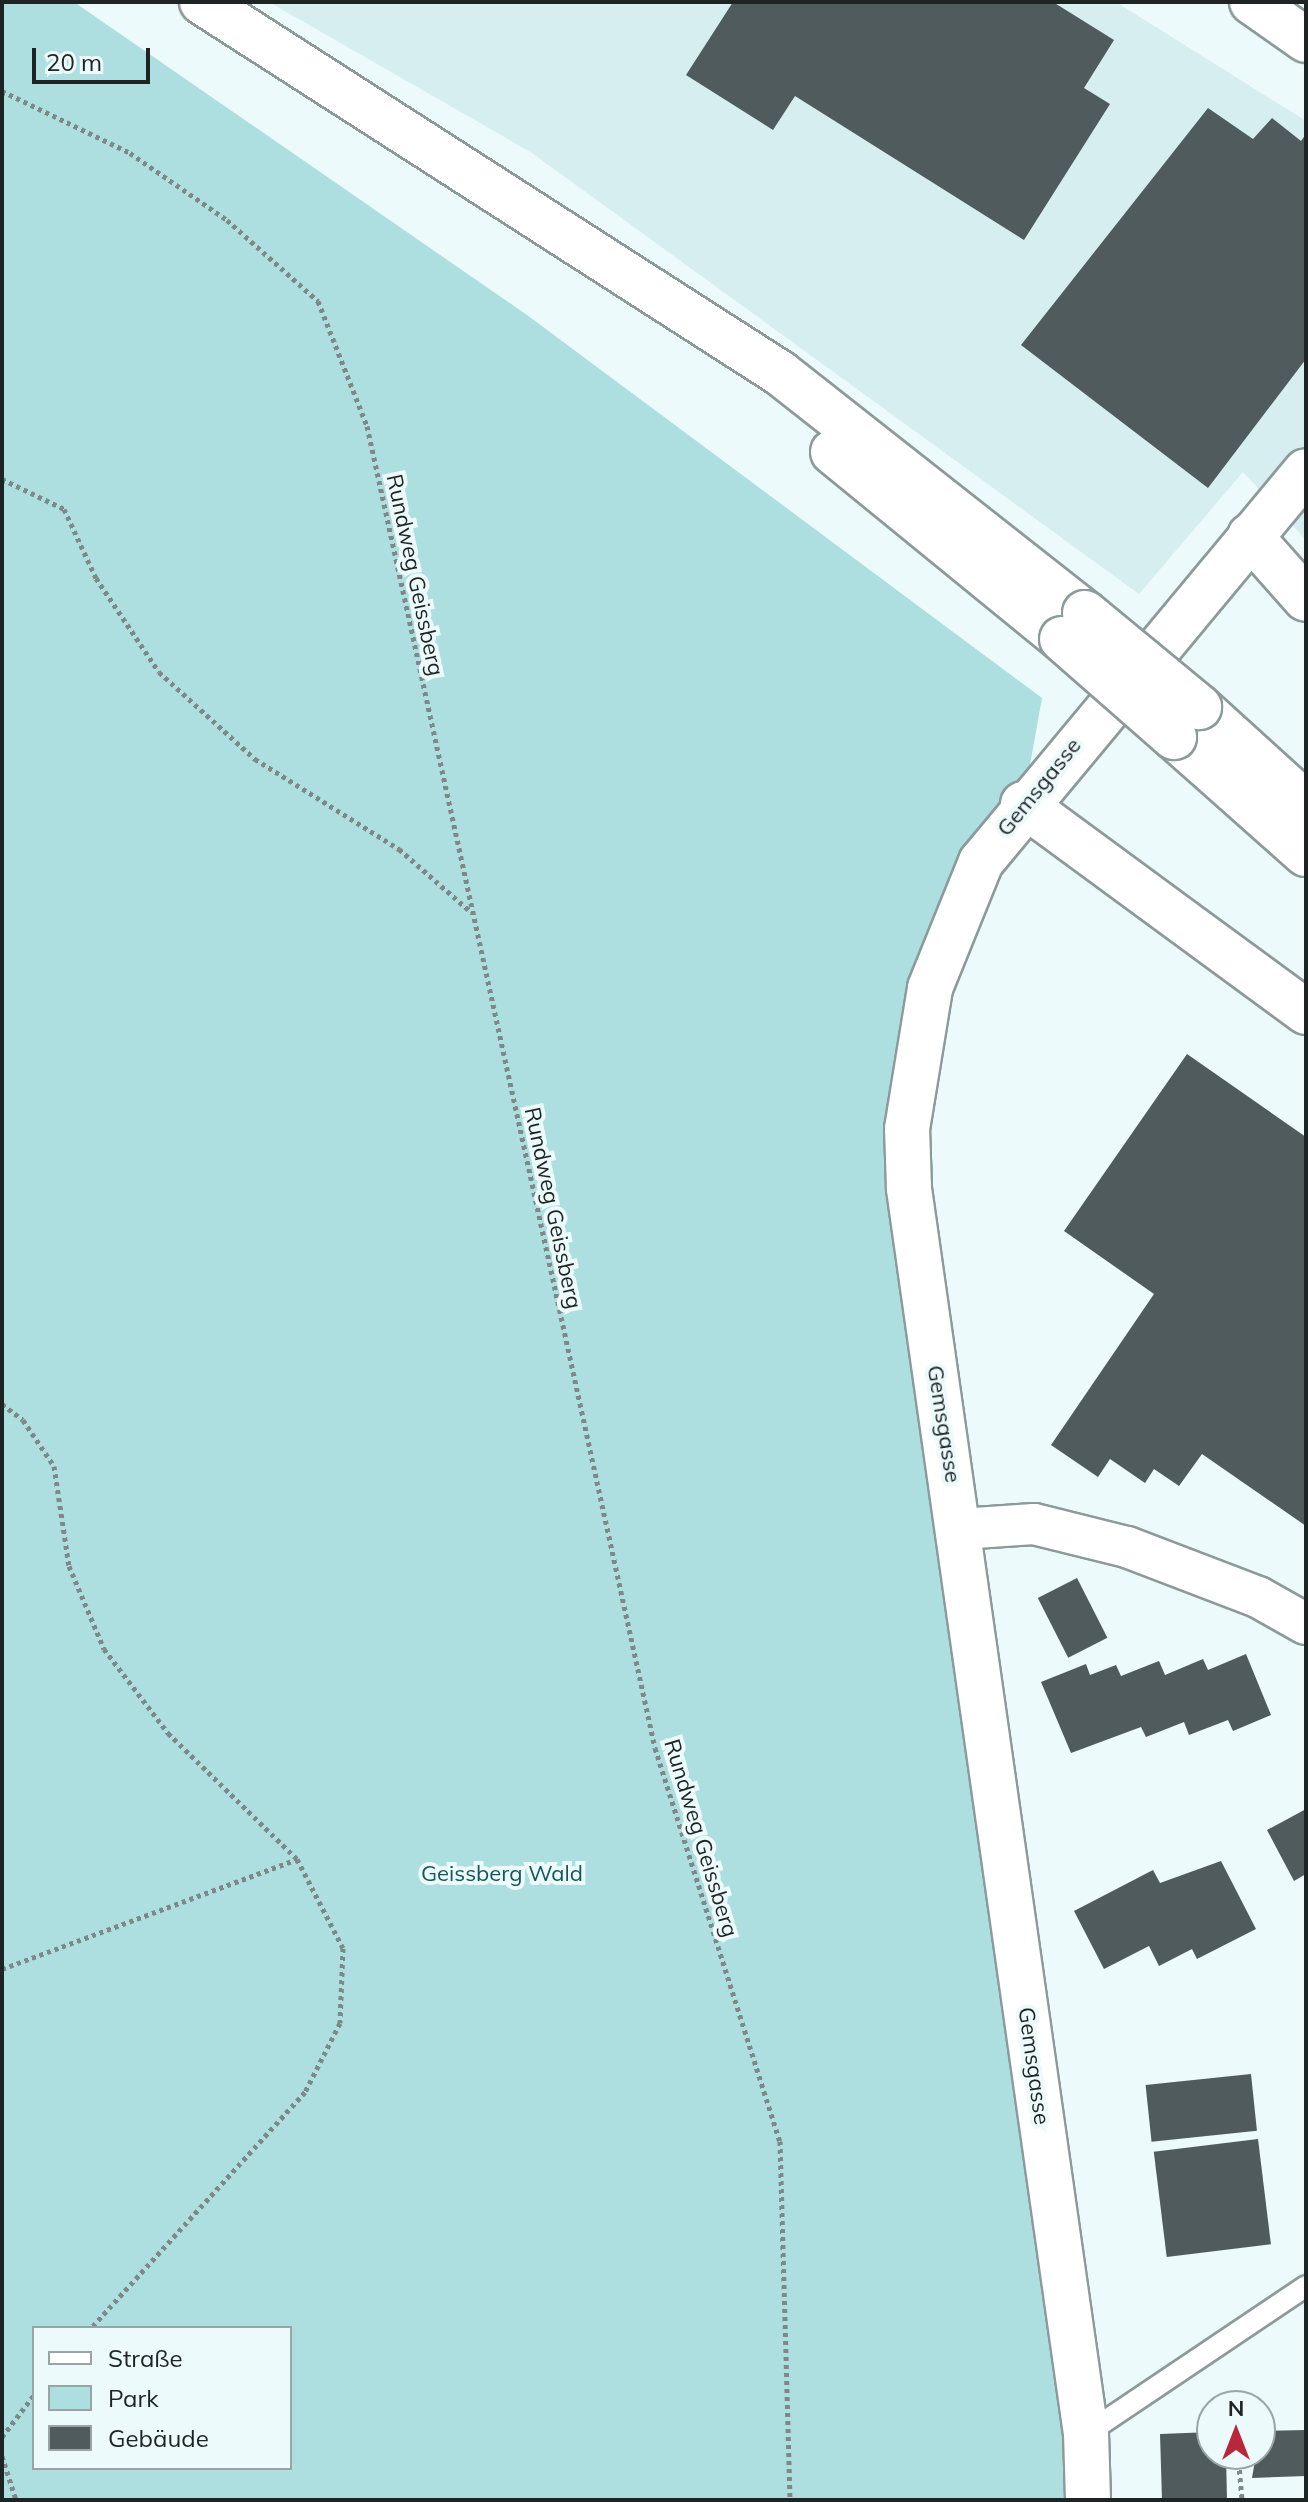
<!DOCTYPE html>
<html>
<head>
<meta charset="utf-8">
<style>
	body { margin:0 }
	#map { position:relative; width:1308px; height:2502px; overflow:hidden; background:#ecfafb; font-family:Mulish,sans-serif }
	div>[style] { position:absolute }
	.built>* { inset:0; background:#d6eeef }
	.green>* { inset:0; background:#addee0 }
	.building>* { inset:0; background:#4f5b5c; transform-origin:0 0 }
	.path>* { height:5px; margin-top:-2.5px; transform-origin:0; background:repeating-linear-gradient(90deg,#7f8888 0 4px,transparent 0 8px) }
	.roads { filter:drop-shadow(2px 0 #8c9a9a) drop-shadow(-2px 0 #8c9a9a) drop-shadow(0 2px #8c9a9a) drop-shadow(0 -2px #8c9a9a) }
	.lane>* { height:20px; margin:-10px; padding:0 10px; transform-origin:10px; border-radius:10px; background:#fff }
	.street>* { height:40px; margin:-20px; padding:0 20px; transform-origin:20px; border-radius:20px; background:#fff }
	.secondary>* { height:44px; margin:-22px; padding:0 22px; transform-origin:22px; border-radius:22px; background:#fff }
	.primary>* { height:44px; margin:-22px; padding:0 22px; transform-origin:22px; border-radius:22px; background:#fff }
	.highway>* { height:44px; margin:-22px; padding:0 22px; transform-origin:22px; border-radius:22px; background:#fff }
	.bridges { filter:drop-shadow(2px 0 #8c9a9a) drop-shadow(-2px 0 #8c9a9a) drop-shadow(0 2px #8c9a9a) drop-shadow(0 -2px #8c9a9a) }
	.highway-bridge>* { height:44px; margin:-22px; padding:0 22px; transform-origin:22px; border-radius:22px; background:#fff }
	span { translate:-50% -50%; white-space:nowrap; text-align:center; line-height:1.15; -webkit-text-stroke:8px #ecfafb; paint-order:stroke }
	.street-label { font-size:22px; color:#1e2323 }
	.park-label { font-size:22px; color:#12585b }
	.frame { position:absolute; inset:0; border:4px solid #1e2323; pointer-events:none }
	.legend { position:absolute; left:32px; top:2326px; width:260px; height:144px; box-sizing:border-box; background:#ecfafb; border:2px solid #9aa4a5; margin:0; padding:10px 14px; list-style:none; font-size:24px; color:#1e2323 }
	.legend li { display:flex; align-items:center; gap:16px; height:40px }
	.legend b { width:40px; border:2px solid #9aa4a5 }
	.north { position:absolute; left:1196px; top:2390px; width:80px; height:80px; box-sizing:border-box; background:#ecfafb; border:2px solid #9aa4a5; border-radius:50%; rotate:0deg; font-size:22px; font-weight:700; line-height:32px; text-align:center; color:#1e2323 }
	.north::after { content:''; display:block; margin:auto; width:28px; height:36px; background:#b9283a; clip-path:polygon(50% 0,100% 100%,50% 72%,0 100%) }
	.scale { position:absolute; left:32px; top:48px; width:118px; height:36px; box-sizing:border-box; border:4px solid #1e2323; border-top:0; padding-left:10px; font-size:24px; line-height:28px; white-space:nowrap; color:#1e2323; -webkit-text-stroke:6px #ecfafb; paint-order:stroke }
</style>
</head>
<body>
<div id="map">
	<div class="built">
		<div style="clip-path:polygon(269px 2px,1116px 2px,1306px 121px,1306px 540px,1243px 472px,1139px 594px,532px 153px)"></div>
	</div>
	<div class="green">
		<div style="clip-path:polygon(evenodd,2px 2px,74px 2px,527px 315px,1042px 698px,1023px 804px,915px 1063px,1088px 2500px,2px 2500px,2px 2px,34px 2328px,290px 2328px,290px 2468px,34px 2468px,34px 2328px)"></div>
	</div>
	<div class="building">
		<div style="clip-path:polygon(733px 2px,1053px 2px,1114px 40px,1084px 88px,1110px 104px,1024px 240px,795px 96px,773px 130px,686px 75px)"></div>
		<div style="clip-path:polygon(1208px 108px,1253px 139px,1272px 118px,1301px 141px,1306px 134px,1306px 359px,1208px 488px,1021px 345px)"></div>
		<div style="clip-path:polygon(1187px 1054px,1306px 1137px,1306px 1526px,1202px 1454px,1179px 1486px,1154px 1469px,1145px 1483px,1110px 1459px,1098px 1477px,1051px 1445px,1154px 1294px,1064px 1231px)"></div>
		<div style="left:1077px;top:1578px;width:67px;height:44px;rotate:63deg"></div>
		<div style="clip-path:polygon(1246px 1654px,1271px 1715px,1233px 1731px,1228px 1720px,1189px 1735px,1184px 1722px,1146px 1737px,1141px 1727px,1071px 1753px,1041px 1682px,1086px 1664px,1090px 1675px,1116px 1665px,1121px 1676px,1159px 1661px,1165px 1675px,1203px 1659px,1208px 1670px)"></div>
		<div style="clip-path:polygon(1306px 1809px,1306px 1874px,1294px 1881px,1267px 1830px)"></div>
		<div style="clip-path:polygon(1221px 1861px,1256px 1929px,1197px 1959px,1192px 1949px,1159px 1966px,1149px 1946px,1104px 1969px,1074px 1911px,1153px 1870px,1160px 1883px)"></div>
		<div style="left:1251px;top:2074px;width:57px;height:106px;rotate:84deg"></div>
		<div style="left:1258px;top:2139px;width:106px;height:105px;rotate:83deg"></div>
		<div style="clip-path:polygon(1306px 2430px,1306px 2476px,1252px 2478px,1260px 2431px)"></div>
		<div style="clip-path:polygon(1212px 2432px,1212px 2454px,1226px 2454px,1227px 2500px,1162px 2500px,1160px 2434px)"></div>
	</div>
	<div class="path">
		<div style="left:2px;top:91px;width:142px;rotate:25.8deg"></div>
		<div style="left:130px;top:153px;width:118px;rotate:34.6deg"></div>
		<div style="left:227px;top:220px;width:122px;rotate:41.7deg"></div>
		<div style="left:318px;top:301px;width:134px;rotate:68.6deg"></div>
		<div style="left:367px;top:426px;width:1353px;rotate:77.71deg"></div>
		<div style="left:655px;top:1748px;width:412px;rotate:72.4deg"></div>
		<div style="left:780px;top:2141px;width:359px;rotate:88.4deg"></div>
		<div style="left:2px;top:479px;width:69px;rotate:25.8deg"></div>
		<div style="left:64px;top:509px;width:76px;rotate:65.1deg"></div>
		<div style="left:96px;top:578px;width:113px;rotate:56.2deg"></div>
		<div style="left:159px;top:672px;width:130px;rotate:42.2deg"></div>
		<div style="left:255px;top:759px;width:170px;rotate:32deg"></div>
		<div style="left:399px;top:849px;width:97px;rotate:41.2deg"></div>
		<div style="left:2px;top:1404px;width:26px;rotate:37deg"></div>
		<div style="left:23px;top:1420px;width:55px;rotate:56deg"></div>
		<div style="left:54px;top:1466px;width:101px;rotate:81.5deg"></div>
		<div style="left:69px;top:1566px;width:90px;rotate:67.1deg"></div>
		<div style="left:104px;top:1649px;width:106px;rotate:52.7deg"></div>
		<div style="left:168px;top:1733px;width:180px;rotate:44.3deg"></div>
		<div style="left:297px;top:1859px;width:100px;rotate:62.7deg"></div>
		<div style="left:343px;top:1948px;width:75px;rotate:92.3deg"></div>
		<div style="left:340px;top:2023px;width:77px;rotate:116.9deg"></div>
		<div style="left:305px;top:2092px;width:319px;rotate:132.2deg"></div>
		<div style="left:2px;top:1969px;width:315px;rotate:-20.4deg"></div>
		<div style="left:1235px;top:2392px;width:14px;rotate:86deg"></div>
		<div style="left:2px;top:2437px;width:53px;rotate:-52.7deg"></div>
		<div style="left:1238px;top:2454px;width:46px;rotate:85deg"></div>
		<div style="left:2px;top:2456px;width:46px;rotate:72.3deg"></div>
	</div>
	<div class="roads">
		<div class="lane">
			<div style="left:1086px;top:2434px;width:265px;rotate:-33.9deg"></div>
		</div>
		<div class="street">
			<div style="left:960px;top:1529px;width:74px;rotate:-3.9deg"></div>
			<div style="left:1034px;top:1524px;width:96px;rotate:13.9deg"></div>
			<div style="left:1127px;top:1547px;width:140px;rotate:20.9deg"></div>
			<div style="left:1258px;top:1597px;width:55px;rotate:29.4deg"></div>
		</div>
		<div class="secondary">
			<div style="left:1088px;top:2500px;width:66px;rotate:-91.7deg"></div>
			<div style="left:1086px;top:2434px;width:1259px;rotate:-98.09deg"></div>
			<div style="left:909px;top:1188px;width:59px;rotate:-91.9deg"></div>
			<div style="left:907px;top:1129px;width:143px;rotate:-80.7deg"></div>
			<div style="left:930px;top:988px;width:136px;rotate:-68deg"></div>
			<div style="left:981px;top:862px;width:508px;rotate:-50.27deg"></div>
		</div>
		<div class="primary">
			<div style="left:1252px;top:2px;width:66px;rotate:35.1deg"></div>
		</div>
		<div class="highway">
			<div style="left:202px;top:2px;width:687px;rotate:32.7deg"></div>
			<div style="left:780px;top:373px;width:388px;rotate:38.2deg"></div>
			<div style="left:833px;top:452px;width:296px;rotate:39.2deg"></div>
			<div style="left:1250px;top:536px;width:84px;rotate:48.4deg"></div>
			<div style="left:1199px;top:707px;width:144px;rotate:42.2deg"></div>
			<div style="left:1174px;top:737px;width:176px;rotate:41.6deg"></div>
			<div style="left:1023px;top:804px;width:351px;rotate:36.3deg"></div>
		</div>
	</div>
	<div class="bridges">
		<div class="highway-bridge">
			<div style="left:1085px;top:613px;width:148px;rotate:39.5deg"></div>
			<div style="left:1062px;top:639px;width:149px;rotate:41.2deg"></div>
		</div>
	</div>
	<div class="street-label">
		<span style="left:415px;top:575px;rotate:78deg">Rundweg Geissberg</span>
		<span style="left:1039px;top:787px;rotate:-51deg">Gemsgasse</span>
		<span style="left:553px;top:1208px;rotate:78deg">Rundweg Geissberg</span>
		<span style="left:944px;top:1424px;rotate:81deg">Gemsgasse</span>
		<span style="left:701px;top:1838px;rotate:73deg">Rundweg Geissberg</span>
		<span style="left:1034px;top:2066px;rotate:82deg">Gemsgasse</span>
	</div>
	<div class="park-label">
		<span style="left:502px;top:1874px">Geissberg Wald</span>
	</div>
	<div class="frame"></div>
	<ul class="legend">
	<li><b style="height:10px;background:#fff"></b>Straße</li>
	<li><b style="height:22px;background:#addee0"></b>Park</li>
	<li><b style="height:22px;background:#4f5b5c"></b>Gebäude</li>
	</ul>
	<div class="north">N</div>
	<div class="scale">20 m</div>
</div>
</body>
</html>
